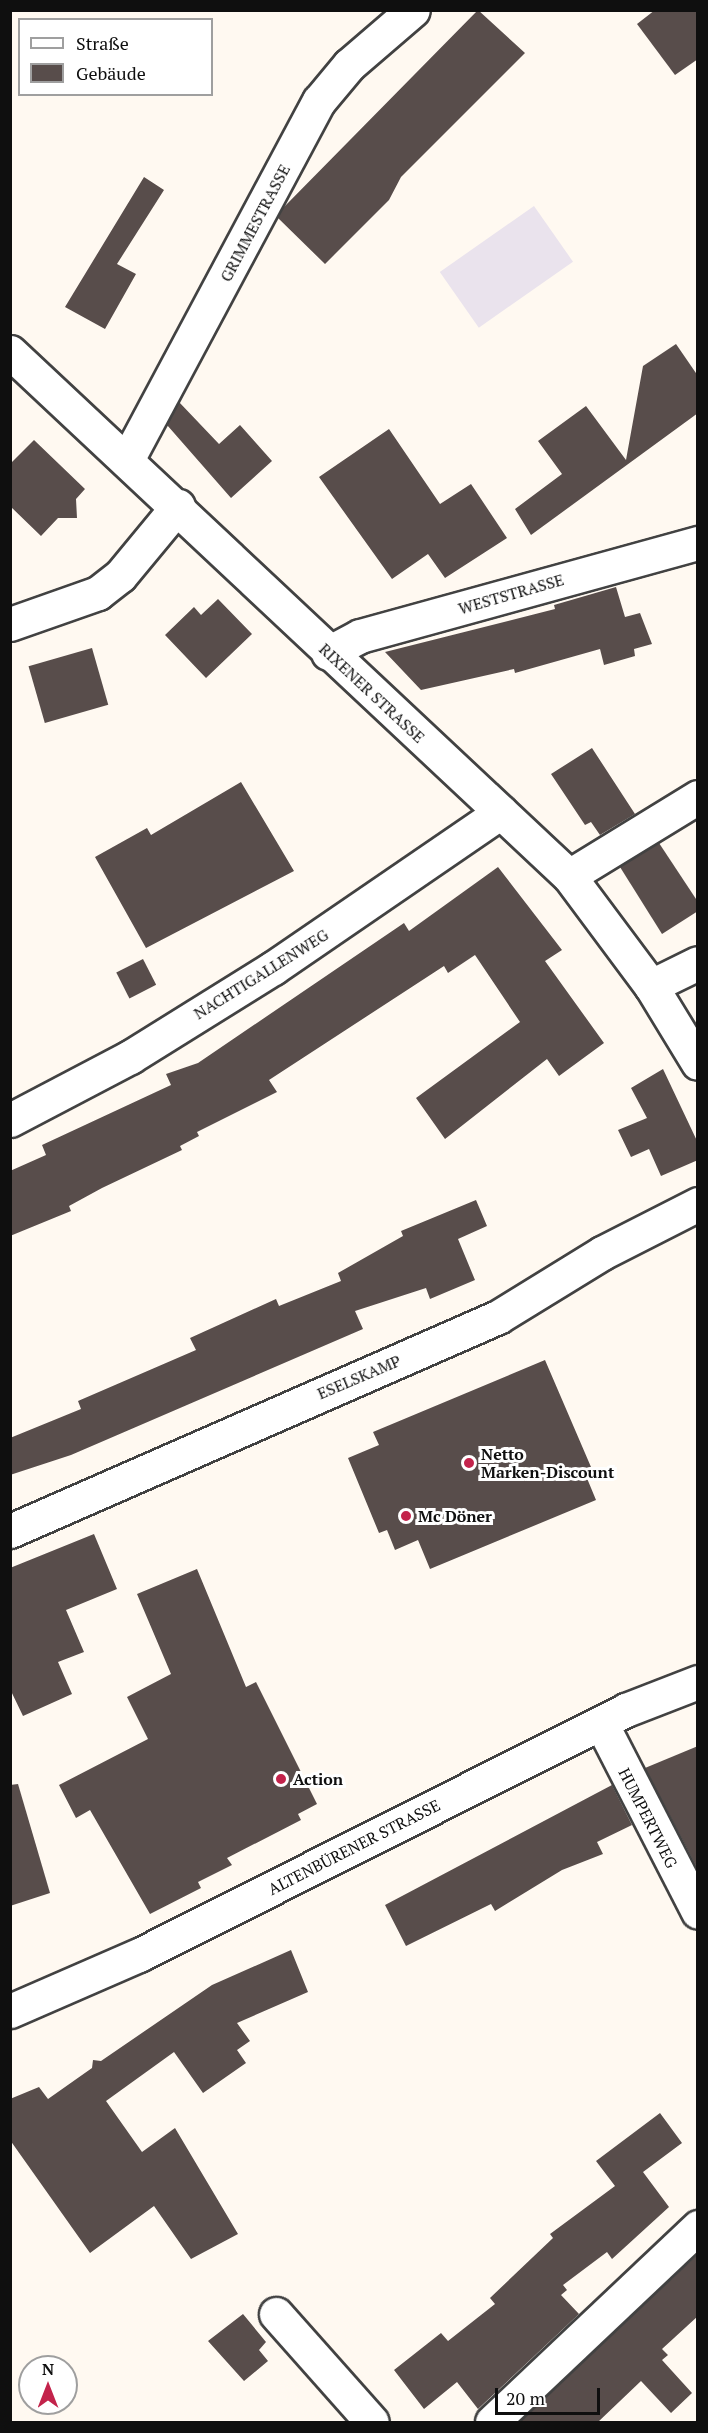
<!DOCTYPE html>
<html>
<head>
<meta charset="utf-8">
<style>
	body { margin:0 }
	#map { position:relative; width:708px; height:2433px; overflow:hidden; background:#fff9f1; font-family:"PT Serif",serif }
	div>[style] { position:absolute }
	.industrial>* { inset:0; background:#eae3ed; transform-origin:0 0 }
	.building>* { inset:0; background:#584d4b; transform-origin:0 0 }
	.roads { filter:drop-shadow(2px 0 #424242) drop-shadow(-2px 0 #424242) drop-shadow(0 2px #424242) drop-shadow(0 -2px #424242) }
	.minor>* { height:33px; margin:-16.5px; padding:0 16.5px; transform-origin:16.5px; border-radius:16.5px; background:#fff }
	.dots>* { width:16px; height:16px; translate:-50% -50%; box-sizing:border-box; border:3px solid #fff; border-radius:50% }
	span { translate:-50% -50%; white-space:nowrap; text-align:center; line-height:1.15; -webkit-text-stroke:6px #fff; paint-order:stroke }
	.street-label { font-size:16px; color:#0f0f0f }
	.poi-label { font-size:16px; color:#0f0f0f; font-weight:700 }
	.left { translate:0 -50%; text-align:left }
	.frame { position:absolute; inset:0; border:12px solid #0f0f0f; pointer-events:none }
	.legend { position:absolute; left:18px; top:18px; width:195px; height:78px; box-sizing:border-box; background:#fff; border:2px solid #9f9f9f; margin:0; padding:8px 10px; list-style:none; font-size:18px; color:#0f0f0f }
	.legend li { display:flex; align-items:center; gap:12px; height:30px }
	.legend b { width:30px; border:2px solid #9f9f9f }
	.north { position:absolute; left:18px; top:2355px; width:60px; height:60px; box-sizing:border-box; background:#fff; border:2px solid #9f9f9f; border-radius:50%; rotate:0deg; font-size:16px; font-weight:700; line-height:24px; text-align:center; color:#0f0f0f }
	.north::after { content:''; display:block; margin:auto; width:21px; height:27px; background:#c3234b; clip-path:polygon(50% 0,100% 100%,50% 72%,0 100%) }
	.scale { position:absolute; left:495px; top:2388px; width:105px; height:27px; box-sizing:border-box; border:3px solid #0f0f0f; border-top:0; padding-left:8px; font-size:18px; line-height:21px; white-space:nowrap; color:#0f0f0f; -webkit-text-stroke:4px #fff; paint-order:stroke }
</style>
</head>
<body>
<div id="map">
	<div class="industrial">
		<div style="left:534px;top:206px;width:68px;height:115px;rotate:55deg"></div>
	</div>
	<div class="building">
		<div style="clip-path:polygon(478px 10px,525px 53px,401px 177px,389px 200px,325px 264px,278px 218px,283px 208px)"></div>
		<div style="clip-path:polygon(655px 10px,698px 10px,698px 59px,675px 75px,637px 24px)"></div>
		<div style="clip-path:polygon(144px 177px,164px 190px,117px 264px,136px 274px,105px 329px,65px 307px)"></div>
		<div style="clip-path:polygon(676px 344px,698px 376px,698px 413px,531px 535px,515px 509px,562px 474px,538px 441px,586px 406px,626px 460px,643px 366px)"></div>
		<div style="clip-path:polygon(179px 402px,219px 444px,240px 425px,272px 461px,231px 498px,167px 425px)"></div>
		<div style="clip-path:polygon(389px 429px,440px 504px,471px 484px,507px 538px,445px 578px,428px 554px,392px 579px,319px 477px)"></div>
		<div style="clip-path:polygon(34px 440px,85px 489px,76px 499px,77px 518px,58px 518px,41px 536px,10px 506px,10px 464px)"></div>
		<div style="clip-path:polygon(616px 587px,625px 617px,640px 613px,652px 644px,634px 649px,635px 656px,604px 665px,600px 649px,515px 673px,514px 669px,421px 690px,385px 652px,555px 609px,554px 605px)"></div>
		<div style="clip-path:polygon(218px 599px,252px 634px,206px 678px,165px 635px,194px 607px,201px 615px)"></div>
		<div style="left:92px;top:648px;width:59px;height:66px;rotate:74deg"></div>
		<div style="clip-path:polygon(592px 748px,635px 814px,600px 835px,591px 822px,585px 825px,551px 774px)"></div>
		<div style="clip-path:polygon(241px 782px,294px 871px,146px 948px,95px 857px,147px 828px,151px 835px)"></div>
		<div style="clip-path:polygon(659px 843px,698px 902px,698px 911px,662px 934px,620px 867px)"></div>
		<div style="clip-path:polygon(498px 867px,562px 950px,545px 961px,604px 1043px,559px 1076px,547px 1059px,445px 1139px,416px 1098px,520px 1022px,475px 955px,448px 973px,444px 966px,269px 1080px,277px 1092px,197px 1132px,199px 1136px,180px 1146px,182px 1150px,102px 1188px,69px 1206px,71px 1211px,10px 1236px,10px 1171px,46px 1155px,42px 1145px,171px 1085px,166px 1074px,198px 1063px,404px 923px,409px 931px)"></div>
		<div style="left:143px;top:959px;width:29px;height:30px;rotate:63deg"></div>
		<div style="clip-path:polygon(663px 1069px,698px 1143px,698px 1160px,661px 1176px,649px 1149px,631px 1157px,618px 1130px,647px 1118px,631px 1088px)"></div>
		<div style="clip-path:polygon(476px 1200px,487px 1226px,458px 1239px,475px 1280px,430px 1299px,426px 1288px,355px 1311px,363px 1329px,71px 1455px,10px 1475px,10px 1438px,81px 1409px,78px 1401px,196px 1350px,190px 1338px,276px 1299px,279px 1306px,341px 1281px,338px 1273px,403px 1236px,401px 1231px)"></div>
		<div style="clip-path:polygon(545px 1360px,591px 1467px,584px 1471px,596px 1500px,430px 1569px,418px 1540px,395px 1550px,387px 1530px,379px 1533px,348px 1458px,379px 1445px,373px 1432px)"></div>
		<div style="clip-path:polygon(94px 1534px,117px 1589px,66px 1610px,84px 1652px,58px 1662px,72px 1694px,23px 1716px,10px 1689px,10px 1568px)"></div>
		<div style="clip-path:polygon(197px 1569px,246px 1687px,256px 1682px,317px 1804px,298px 1814px,301px 1820px,227px 1858px,232px 1865px,198px 1882px,201px 1888px,150px 1914px,90px 1810px,76px 1818px,59px 1785px,148px 1739px,127px 1697px,171px 1674px,137px 1594px)"></div>
		<div style="clip-path:polygon(698px 1746px,698px 1870px,645px 1768px)"></div>
		<div style="clip-path:polygon(18px 1784px,50px 1893px,10px 1906px,10px 1785px)"></div>
		<div style="clip-path:polygon(612px 1785px,632px 1825px,597px 1842px,603px 1854px,562px 1870px,495px 1911px,491px 1904px,406px 1946px,385px 1905px)"></div>
		<div style="clip-path:polygon(291px 1950px,308px 1992px,237px 2023px,250px 2041px,237px 2050px,246px 2063px,203px 2093px,174px 2052px,106px 2101px,142px 2152px,175px 2128px,238px 2234px,191px 2259px,154px 2206px,90px 2253px,10px 2140px,10px 2099px,39px 2087px,48px 2099px,92px 2068px,93px 2060px,101px 2061px,212px 1985px)"></div>
		<div style="clip-path:polygon(660px 2113px,682px 2143px,643px 2172px,669px 2207px,612px 2259px,607px 2252px,563px 2285px,567px 2290px,561px 2295px,579px 2314px,478px 2409px,457px 2382px,424px 2409px,394px 2370px,441px 2333px,448px 2341px,495px 2304px,490px 2298px,553px 2238px,550px 2234px,615px 2186px,596px 2161px)"></div>
		<div style="clip-path:polygon(698px 2254px,698px 2316px,662px 2349px,668px 2355px,662px 2360px,692px 2393px,671px 2413px,641px 2381px,598px 2422px,519px 2422px)"></div>
		<div style="clip-path:polygon(243px 2314px,266px 2342px,259px 2350px,268px 2361px,244px 2381px,208px 2341px)"></div>
	</div>
	<div class="roads">
		<div class="minor">
			<div style="left:10px;top:352px;width:766px;rotate:43.15deg"></div>
			<div style="left:569px;top:876px;width:137px;rotate:53.3deg"></div>
			<div style="left:651px;top:986px;width:90px;rotate:58.6deg"></div>
			<div style="left:127px;top:460px;width:407px;rotate:-61.9deg"></div>
			<div style="left:319px;top:101px;width:47px;rotate:-50.2deg"></div>
			<div style="left:349px;top:65px;width:84px;rotate:-40.7deg"></div>
			<div style="left:10px;top:624px;width:93px;rotate:-19.4deg"></div>
			<div style="left:98px;top:593px;width:28px;rotate:-38deg"></div>
			<div style="left:120px;top:576px;width:91px;rotate:-50.4deg"></div>
			<div style="left:328px;top:653px;width:36px;rotate:-28deg"></div>
			<div style="left:360px;top:636px;width:351px;rotate:-15.4deg"></div>
			<div style="left:569px;top:876px;width:151px;rotate:-31.5deg"></div>
			<div style="left:651px;top:986px;width:52px;rotate:-26.1deg"></div>
			<div style="left:10px;top:1120px;width:136px;rotate:-27.7deg"></div>
			<div style="left:130px;top:1057px;width:168px;rotate:-31.9deg"></div>
			<div style="left:273px;top:968px;width:276px;rotate:-34.4deg"></div>
			<div style="left:10px;top:1531px;width:533px;rotate:-23.68deg"></div>
			<div style="left:498px;top:1317px;width:122px;rotate:-31.6deg"></div>
			<div style="left:602px;top:1253px;width:108px;rotate:-27deg"></div>
			<div style="left:601px;top:1723px;width:212px;rotate:62.8deg"></div>
			<div style="left:10px;top:2011px;width:141px;rotate:-23.5deg"></div>
			<div style="left:139px;top:1955px;width:545px;rotate:-26.71deg"></div>
			<div style="left:626px;top:1710px;width:77px;rotate:-21.3deg"></div>
			<div style="left:276px;top:2314px;width:144px;rotate:48.4deg"></div>
			<div style="left:492px;top:2422px;width:284px;rotate:-43.4deg"></div>
		</div>
	</div>
	<div class="dots">
		<div style="left:469px;top:1463px;background:#c3234b"></div>
		<div style="left:406px;top:1516px;background:#c3234b"></div>
		<div style="left:281px;top:1779px;background:#c3234b"></div>
	</div>
	<div class="street-label">
		<span style="left:255px;top:223px;rotate:-62deg">GRIMMESTRASSE</span>
		<span style="left:511px;top:594px;rotate:-16deg">WESTSTRASSE</span>
		<span style="left:372px;top:693px;rotate:43deg">RIXENER STRASSE</span>
		<span style="left:261px;top:974px;rotate:-32deg">NACHTIGALLENWEG</span>
		<span style="left:359px;top:1377px;rotate:-23deg">ESELSKAMP</span>
		<span style="left:648px;top:1818px;rotate:63deg">HUMPERTWEG</span>
		<span style="left:354px;top:1847px;rotate:-27deg">ALTENBÜRENER STRASSE</span>
	</div>
	<div class="poi-label">
		<span class="left" style="left:481px;top:1463px">Netto<br>Marken-Discount</span>
		<span class="left" style="left:418px;top:1516px">Mc Döner</span>
		<span class="left" style="left:293px;top:1779px">Action</span>
	</div>
	<div class="frame"></div>
	<ul class="legend">
	<li><b style="height:8px;background:#fff"></b>Straße</li>
	<li><b style="height:16px;background:#584d4b"></b>Gebäude</li>
	</ul>
	<div class="north">N</div>
	<div class="scale">20 m</div>
</div>
</body>
</html>
